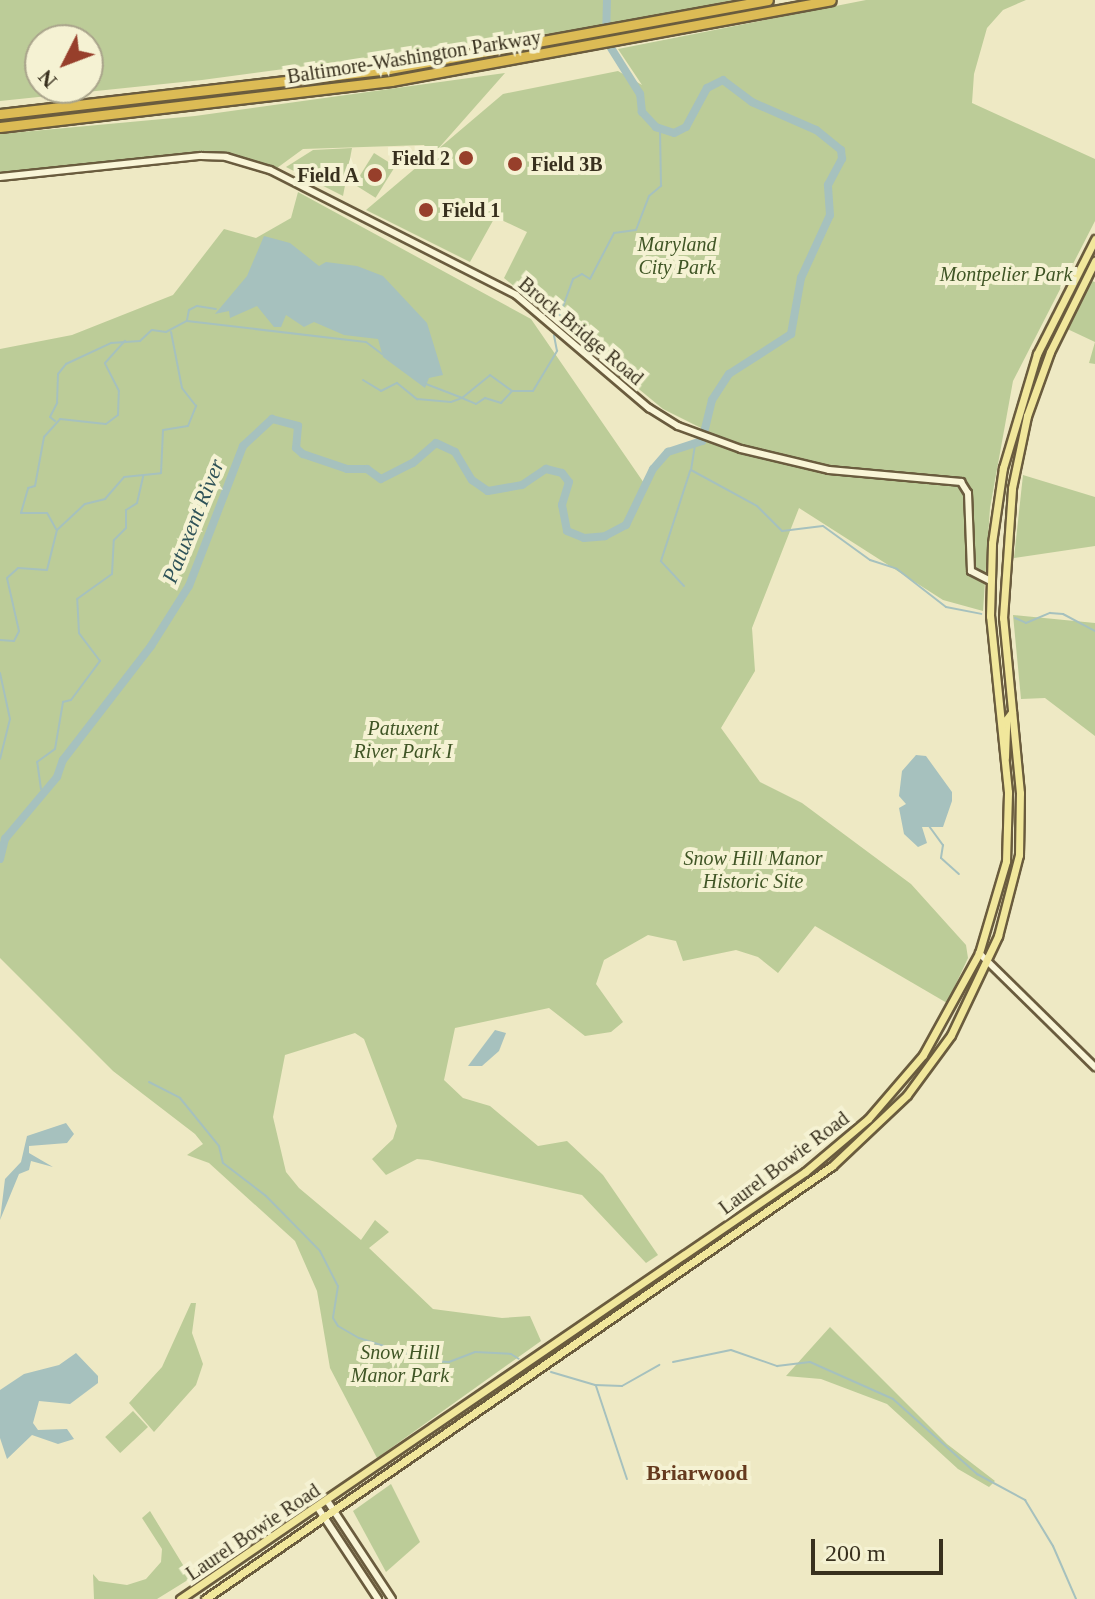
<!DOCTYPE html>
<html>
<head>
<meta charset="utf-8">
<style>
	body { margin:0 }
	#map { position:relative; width:1095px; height:1599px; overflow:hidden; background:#eee9c4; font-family:"Times New Roman",serif }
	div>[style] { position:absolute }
	.green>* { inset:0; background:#bccc98; transform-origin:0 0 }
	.water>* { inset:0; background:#a6c1be }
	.stream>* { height:2px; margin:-1px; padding:0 1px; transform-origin:1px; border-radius:1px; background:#a6c1be }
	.river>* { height:8px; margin:-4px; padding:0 4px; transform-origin:4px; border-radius:4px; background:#a6c1be }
	.roads { filter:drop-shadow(2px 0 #6a5c3e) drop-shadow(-2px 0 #6a5c3e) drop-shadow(0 2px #6a5c3e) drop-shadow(0 -2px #6a5c3e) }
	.secondary>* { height:6px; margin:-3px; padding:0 3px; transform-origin:3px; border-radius:3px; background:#f9f5d7 }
	.primary>* { height:7px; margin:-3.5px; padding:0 3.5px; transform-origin:3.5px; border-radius:3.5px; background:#f1e79c }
	.highway>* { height:9px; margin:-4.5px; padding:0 4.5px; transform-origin:4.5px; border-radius:4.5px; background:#dcbb55 }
	.dots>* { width:22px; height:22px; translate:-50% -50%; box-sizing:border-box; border:4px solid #f5f2d3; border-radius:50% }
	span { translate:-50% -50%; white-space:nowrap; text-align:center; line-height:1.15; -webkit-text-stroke:8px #f5f2d3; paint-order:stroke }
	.street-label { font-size:20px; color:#38301e }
	.poi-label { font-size:20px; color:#38301e; font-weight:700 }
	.right { translate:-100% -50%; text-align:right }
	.left { translate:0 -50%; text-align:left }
	.park-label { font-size:20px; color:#3f5525; font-style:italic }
	.water-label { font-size:22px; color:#2e5258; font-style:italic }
	.neighbourhood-label { font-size:22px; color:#653a1e; font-weight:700 }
	.north { position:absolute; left:24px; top:24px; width:80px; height:80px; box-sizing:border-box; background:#f5f2d3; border:2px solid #a9a48b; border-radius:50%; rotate:228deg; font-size:22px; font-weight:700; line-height:32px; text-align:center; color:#38301e }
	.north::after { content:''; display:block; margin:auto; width:28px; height:36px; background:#973f2b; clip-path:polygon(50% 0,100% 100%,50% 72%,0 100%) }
	.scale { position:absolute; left:811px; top:1539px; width:132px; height:36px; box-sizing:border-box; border:4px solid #38301e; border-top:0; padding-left:10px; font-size:24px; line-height:28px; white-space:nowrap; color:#38301e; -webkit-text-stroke:6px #f5f2d3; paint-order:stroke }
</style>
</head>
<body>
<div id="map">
	<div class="green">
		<div style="clip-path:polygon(evenodd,0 0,733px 0,613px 25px,202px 80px,0 101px,0 0,40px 40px,88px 40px,88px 88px,40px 88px,40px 40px)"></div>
		<div style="clip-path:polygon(866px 0,1026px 0,1003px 10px,987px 28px,974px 74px,972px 103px,1095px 159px,1095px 221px,1013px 381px,990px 508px,983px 611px,943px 600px,799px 508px,752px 628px,755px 671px,721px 728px,760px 782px,802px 803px,911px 884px,966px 945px,968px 958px,947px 1003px,815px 926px,778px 973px,758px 957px,736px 950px,683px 961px,676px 941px,648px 935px,604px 960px,596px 984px,623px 1022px,611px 1032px,585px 1036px,549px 1008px,455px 1028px,444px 1080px,463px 1098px,490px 1106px,538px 1146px,567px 1141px,603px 1175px,658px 1255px,646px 1263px,582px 1195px,428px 1160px,417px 1159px,386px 1175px,372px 1159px,393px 1139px,397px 1126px,364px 1039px,355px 1033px,285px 1055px,273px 1117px,286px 1172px,299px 1188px,361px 1240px,375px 1220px,389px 1232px,369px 1248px,433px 1309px,502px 1318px,530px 1316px,541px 1341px,377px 1458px,330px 1368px,317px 1291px,295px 1241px,209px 1163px,187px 1155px,203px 1144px,195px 1134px,113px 1071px,0 958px,0 349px,72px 335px,173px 295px,224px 229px,256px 238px,291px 218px,298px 192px,531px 319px,646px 486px,668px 452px,682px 444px,699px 443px,707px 431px,663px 409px,504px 278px,527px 232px,495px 217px,470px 262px,366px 210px,431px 155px,424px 145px,303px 149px,277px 168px,211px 151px,0 172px,0 134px,195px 116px,505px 73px,437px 150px,503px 94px,618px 71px,642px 85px,618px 49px)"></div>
		<div style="clip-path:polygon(352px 148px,343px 196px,286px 167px,313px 150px)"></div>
		<div style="left:374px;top:153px;width:25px;height:37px;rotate:32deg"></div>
		<div style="clip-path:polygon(1084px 279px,1095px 282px,1095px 364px,1089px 363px,1095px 342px,1061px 326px)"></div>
		<div style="clip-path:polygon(1023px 475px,1095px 497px,1095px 546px,1014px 558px)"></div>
		<div style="clip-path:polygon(1013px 615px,1095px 623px,1095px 736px,1045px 698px,1021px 699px)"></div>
		<div style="clip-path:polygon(191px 1303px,196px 1303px,192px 1333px,203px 1364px,196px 1385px,154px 1432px,129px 1403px,162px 1367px)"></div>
		<div style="clip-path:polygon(830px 1327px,947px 1444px,995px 1481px,989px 1487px,958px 1469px,887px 1404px,821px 1379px,786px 1376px)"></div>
		<div style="left:133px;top:1411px;width:22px;height:38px;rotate:47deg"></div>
		<div style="clip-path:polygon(391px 1484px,420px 1542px,386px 1572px,353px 1511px)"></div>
		<div style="clip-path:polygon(150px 1511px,191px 1578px,157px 1599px,94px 1599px,93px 1574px,99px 1581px,127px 1585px,146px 1579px,161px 1562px,162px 1549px,142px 1518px)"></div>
	</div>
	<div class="water">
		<div style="clip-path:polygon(264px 236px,290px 243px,319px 266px,326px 262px,357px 266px,383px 276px,427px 323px,443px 375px,429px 378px,425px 388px,383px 357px,378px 339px,344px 335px,314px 322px,304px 327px,286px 315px,281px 327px,274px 327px,257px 306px,230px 318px,229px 311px,215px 314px,247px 276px)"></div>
		<div style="clip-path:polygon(916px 755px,926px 756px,952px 792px,952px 801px,943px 827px,922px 827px,927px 843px,918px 847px,904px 834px,899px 808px,906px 804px,899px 796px,902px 771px)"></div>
		<div style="clip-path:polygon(495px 1030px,506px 1033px,499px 1051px,482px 1066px,468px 1066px)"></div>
		<div style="clip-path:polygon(66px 1123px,74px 1134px,67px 1143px,29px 1146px,29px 1153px,53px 1167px,31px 1161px,29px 1170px,19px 1174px,0 1220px,5px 1179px,21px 1162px,27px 1136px)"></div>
		<div style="clip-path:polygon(76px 1353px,98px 1376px,98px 1383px,70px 1404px,39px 1401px,33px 1423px,38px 1430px,67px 1429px,74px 1439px,58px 1444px,32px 1435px,7px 1459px,0 1438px,0 1390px,24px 1374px,59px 1365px)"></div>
	</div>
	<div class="stream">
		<div style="left:187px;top:320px;width:10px;rotate:-79deg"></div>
		<div style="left:189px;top:310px;width:9px;rotate:-27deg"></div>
		<div style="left:197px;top:306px;width:19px;rotate:9deg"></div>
		<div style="left:557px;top:323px;width:47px;rotate:-70deg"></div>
		<div style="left:573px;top:279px;width:10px;rotate:-29deg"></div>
		<div style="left:582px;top:274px;width:9px;rotate:32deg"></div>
		<div style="left:590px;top:279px;width:52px;rotate:-62.4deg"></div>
		<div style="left:614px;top:233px;width:22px;rotate:-8deg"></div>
		<div style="left:636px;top:230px;width:36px;rotate:-69deg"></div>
		<div style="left:649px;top:196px;width:16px;rotate:-40deg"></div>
		<div style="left:661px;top:186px;width:56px;rotate:-91deg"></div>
		<div style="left:363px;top:380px;width:21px;rotate:31deg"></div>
		<div style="left:381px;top:391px;width:18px;rotate:-27deg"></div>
		<div style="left:397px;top:383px;width:26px;rotate:39deg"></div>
		<div style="left:417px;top:399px;width:34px;rotate:5deg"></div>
		<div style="left:451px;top:402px;width:12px;rotate:-20deg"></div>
		<div style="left:462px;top:398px;width:15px;rotate:23deg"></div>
		<div style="left:476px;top:404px;width:11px;rotate:-34deg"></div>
		<div style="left:485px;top:398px;width:17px;rotate:17deg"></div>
		<div style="left:501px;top:403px;width:16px;rotate:-47deg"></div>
		<div style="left:512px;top:391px;width:21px"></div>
		<div style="left:533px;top:391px;width:47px;rotate:-59deg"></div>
		<div style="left:557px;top:351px;width:16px;rotate:-101deg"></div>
		<div style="left:426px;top:384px;width:39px;rotate:21deg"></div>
		<div style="left:462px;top:398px;width:36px;rotate:-39deg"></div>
		<div style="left:490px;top:375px;width:27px;rotate:36deg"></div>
		<div style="left:55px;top:421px;width:6px;rotate:-141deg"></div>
		<div style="left:50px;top:417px;width:16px;rotate:-63deg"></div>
		<div style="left:57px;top:403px;width:29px;rotate:-88deg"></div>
		<div style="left:58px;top:374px;width:13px;rotate:-51deg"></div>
		<div style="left:66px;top:364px;width:50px;rotate:-25deg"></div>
		<div style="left:111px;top:343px;width:29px;rotate:-4deg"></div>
		<div style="left:140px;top:341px;width:16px;rotate:-43deg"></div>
		<div style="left:152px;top:330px;width:14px;rotate:8deg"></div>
		<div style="left:166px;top:332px;width:24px;rotate:-28deg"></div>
		<div style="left:187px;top:321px;width:180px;rotate:6.7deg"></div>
		<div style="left:366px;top:342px;width:20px;rotate:37deg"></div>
		<div style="left:695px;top:445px;width:25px;rotate:99deg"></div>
		<div style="left:691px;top:470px;width:75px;rotate:28.6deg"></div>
		<div style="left:757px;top:506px;width:35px;rotate:45deg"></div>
		<div style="left:782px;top:531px;width:41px;rotate:-7deg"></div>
		<div style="left:823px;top:526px;width:58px;rotate:35.9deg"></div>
		<div style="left:870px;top:560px;width:28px;rotate:18deg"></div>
		<div style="left:897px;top:569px;width:62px;rotate:37.8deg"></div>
		<div style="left:946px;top:607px;width:36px;rotate:11deg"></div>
		<div style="left:56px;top:529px;width:18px;rotate:-119deg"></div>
		<div style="left:47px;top:513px;width:26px;rotate:180deg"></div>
		<div style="left:21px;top:513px;width:26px;rotate:-74deg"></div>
		<div style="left:28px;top:488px;width:7px;rotate:-16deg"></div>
		<div style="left:35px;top:486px;width:50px;rotate:-79.6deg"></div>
		<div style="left:44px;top:437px;width:24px;rotate:-48deg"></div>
		<div style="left:60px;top:419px;width:46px;rotate:6.2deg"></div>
		<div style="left:106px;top:424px;width:15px;rotate:-37deg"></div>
		<div style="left:118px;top:415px;width:24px;rotate:-88deg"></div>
		<div style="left:119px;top:391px;width:31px;rotate:-117deg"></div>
		<div style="left:105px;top:363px;width:30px;rotate:-48deg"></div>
		<div style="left:684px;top:586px;width:34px;rotate:-133deg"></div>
		<div style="left:661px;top:561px;width:95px;rotate:-72.1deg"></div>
		<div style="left:1015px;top:618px;width:12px;rotate:24deg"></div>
		<div style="left:1026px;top:623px;width:26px;rotate:-23deg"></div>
		<div style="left:1050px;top:613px;width:13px;rotate:4deg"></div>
		<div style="left:1063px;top:614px;width:36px;rotate:28deg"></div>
		<div style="left:0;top:640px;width:14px;rotate:4deg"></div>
		<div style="left:14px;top:641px;width:11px;rotate:-63deg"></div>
		<div style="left:19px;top:631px;width:54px;rotate:-102.8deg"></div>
		<div style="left:7px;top:578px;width:15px;rotate:-42deg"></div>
		<div style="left:18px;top:568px;width:29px;rotate:4deg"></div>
		<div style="left:47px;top:570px;width:41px;rotate:-76deg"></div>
		<div style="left:57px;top:530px;width:38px;rotate:-43deg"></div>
		<div style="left:85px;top:504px;width:21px;rotate:-14deg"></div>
		<div style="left:105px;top:499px;width:29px;rotate:-49deg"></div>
		<div style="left:124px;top:477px;width:37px;rotate:-6deg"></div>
		<div style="left:161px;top:473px;width:43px;rotate:-87.3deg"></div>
		<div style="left:163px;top:430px;width:25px;rotate:-9deg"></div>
		<div style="left:188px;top:426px;width:22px;rotate:-68deg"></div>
		<div style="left:196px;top:406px;width:23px;rotate:-128deg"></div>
		<div style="left:182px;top:388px;width:57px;rotate:-101.1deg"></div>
		<div style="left:0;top:673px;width:47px;rotate:77.7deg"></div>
		<div style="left:10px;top:719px;width:41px;rotate:104deg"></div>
		<div style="left:41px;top:789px;width:27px;rotate:-98deg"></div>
		<div style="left:37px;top:762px;width:22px;rotate:-36deg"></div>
		<div style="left:55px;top:749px;width:48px;rotate:-80.3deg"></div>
		<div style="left:63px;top:702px;width:8px;rotate:-14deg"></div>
		<div style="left:71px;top:700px;width:49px;rotate:-53.4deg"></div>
		<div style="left:100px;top:661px;width:35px;rotate:-127deg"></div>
		<div style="left:79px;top:633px;width:34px;rotate:-93deg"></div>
		<div style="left:77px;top:599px;width:43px;rotate:-35.5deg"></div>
		<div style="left:112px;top:574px;width:34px;rotate:-87deg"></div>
		<div style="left:114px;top:540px;width:17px;rotate:-45deg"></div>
		<div style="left:126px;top:528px;width:18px;rotate:-90deg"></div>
		<div style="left:126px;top:510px;width:13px;rotate:-32deg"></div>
		<div style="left:137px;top:503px;width:28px;rotate:-77deg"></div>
		<div style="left:929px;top:826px;width:24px;rotate:54deg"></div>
		<div style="left:943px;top:845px;width:13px;rotate:99deg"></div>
		<div style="left:941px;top:858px;width:24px;rotate:42deg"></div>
		<div style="left:149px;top:1082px;width:35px;rotate:27deg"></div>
		<div style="left:180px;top:1098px;width:62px;rotate:50.9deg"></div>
		<div style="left:219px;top:1146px;width:17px;rotate:77deg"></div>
		<div style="left:223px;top:1163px;width:54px;rotate:37.5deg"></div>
		<div style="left:266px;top:1196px;width:77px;rotate:45.5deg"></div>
		<div style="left:320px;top:1251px;width:39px;rotate:63deg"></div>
		<div style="left:338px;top:1286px;width:32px;rotate:99deg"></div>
		<div style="left:333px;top:1318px;width:9px;rotate:58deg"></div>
		<div style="left:338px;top:1326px;width:24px;rotate:30deg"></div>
		<div style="left:359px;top:1338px;width:75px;rotate:17.9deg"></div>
		<div style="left:430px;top:1361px;width:19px;rotate:3deg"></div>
		<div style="left:449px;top:1362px;width:28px;rotate:-21deg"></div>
		<div style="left:475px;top:1352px;width:36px;rotate:3deg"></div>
		<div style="left:511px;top:1354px;width:9px;rotate:32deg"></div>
		<div style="left:673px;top:1362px;width:59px;rotate:-11.7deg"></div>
		<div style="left:731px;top:1350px;width:49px;rotate:19.2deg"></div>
		<div style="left:777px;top:1366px;width:33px;rotate:-7deg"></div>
		<div style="left:810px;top:1362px;width:91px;rotate:24deg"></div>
		<div style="left:893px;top:1399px;width:113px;rotate:41.8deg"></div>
		<div style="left:977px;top:1474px;width:55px;rotate:28.4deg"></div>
		<div style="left:1025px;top:1500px;width:54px;rotate:58.7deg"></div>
		<div style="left:1053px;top:1546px;width:58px;rotate:66.5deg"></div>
		<div style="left:551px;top:1372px;width:46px;rotate:16.5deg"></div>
		<div style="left:595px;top:1385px;width:27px;rotate:2deg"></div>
		<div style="left:622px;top:1386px;width:43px;rotate:-29.6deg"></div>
		<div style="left:596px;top:1386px;width:98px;rotate:71.6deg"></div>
	</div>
	<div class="river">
		<div style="left:0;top:859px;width:21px;rotate:-76deg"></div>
		<div style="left:5px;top:839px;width:81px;rotate:-50deg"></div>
		<div style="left:57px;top:777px;width:18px;rotate:-71deg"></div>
		<div style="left:63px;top:760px;width:144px;rotate:-52.3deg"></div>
		<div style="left:151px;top:646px;width:71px;rotate:-57.7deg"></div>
		<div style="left:189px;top:586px;width:150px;rotate:-68.9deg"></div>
		<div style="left:243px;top:446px;width:40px;rotate:-43deg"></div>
		<div style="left:272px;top:419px;width:27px;rotate:15deg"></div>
		<div style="left:298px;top:426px;width:22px;rotate:95deg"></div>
		<div style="left:296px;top:448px;width:9px;rotate:41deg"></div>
		<div style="left:303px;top:454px;width:46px;rotate:18.8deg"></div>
		<div style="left:347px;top:469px;width:20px"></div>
		<div style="left:367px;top:469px;width:17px;rotate:36deg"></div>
		<div style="left:381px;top:479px;width:36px;rotate:-27deg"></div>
		<div style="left:413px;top:463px;width:30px;rotate:-41deg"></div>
		<div style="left:436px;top:443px;width:21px;rotate:25deg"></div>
		<div style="left:455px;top:452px;width:33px;rotate:59deg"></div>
		<div style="left:472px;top:480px;width:19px;rotate:35deg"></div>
		<div style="left:488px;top:491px;width:35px;rotate:-10deg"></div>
		<div style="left:522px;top:485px;width:29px;rotate:-34deg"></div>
		<div style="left:546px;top:469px;width:16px;rotate:14deg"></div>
		<div style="left:562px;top:473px;width:11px;rotate:52deg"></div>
		<div style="left:569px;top:482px;width:24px;rotate:107deg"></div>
		<div style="left:562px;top:505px;width:26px;rotate:79deg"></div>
		<div style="left:567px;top:531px;width:18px;rotate:22deg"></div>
		<div style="left:584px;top:538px;width:21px;rotate:-5deg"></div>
		<div style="left:605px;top:536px;width:24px;rotate:-28deg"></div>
		<div style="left:626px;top:525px;width:62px;rotate:-64.3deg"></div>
		<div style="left:653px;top:469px;width:23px;rotate:-49deg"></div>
		<div style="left:668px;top:452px;width:36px;rotate:-18deg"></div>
		<div style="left:702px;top:441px;width:42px;rotate:-76.3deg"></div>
		<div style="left:712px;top:400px;width:31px;rotate:-57deg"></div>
		<div style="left:729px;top:374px;width:74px;rotate:-32.8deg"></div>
		<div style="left:791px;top:334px;width:57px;rotate:-79.9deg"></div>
		<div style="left:801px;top:278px;width:69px;rotate:-65.3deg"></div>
		<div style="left:830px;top:215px;width:30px;rotate:-94deg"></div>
		<div style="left:828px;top:185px;width:30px;rotate:-62deg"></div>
		<div style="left:842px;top:159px;width:9px;rotate:-96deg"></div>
		<div style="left:841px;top:150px;width:32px;rotate:-141deg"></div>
		<div style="left:816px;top:130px;width:70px;rotate:-156.4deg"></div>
		<div style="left:752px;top:102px;width:36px;rotate:-143deg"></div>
		<div style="left:723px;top:80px;width:18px;rotate:153deg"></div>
		<div style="left:707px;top:88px;width:44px;rotate:118.3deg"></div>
		<div style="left:686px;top:127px;width:13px;rotate:153deg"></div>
		<div style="left:674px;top:133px;width:19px;rotate:-162deg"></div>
		<div style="left:656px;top:127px;width:21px;rotate:-133deg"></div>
		<div style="left:642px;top:112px;width:18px;rotate:-96deg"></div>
		<div style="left:640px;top:94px;width:64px;rotate:-122.2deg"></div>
		<div style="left:606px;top:40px;width:40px;rotate:-88.6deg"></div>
	</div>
	<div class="roads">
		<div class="secondary">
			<div style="left:0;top:177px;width:202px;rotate:-6deg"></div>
			<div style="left:201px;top:156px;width:25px;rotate:2deg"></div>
			<div style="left:226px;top:157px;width:46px;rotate:16.5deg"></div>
			<div style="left:270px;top:170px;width:276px;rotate:26.9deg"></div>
			<div style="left:516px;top:295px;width:175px;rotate:40.4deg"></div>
			<div style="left:649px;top:408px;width:34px;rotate:32deg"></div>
			<div style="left:678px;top:426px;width:67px;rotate:20.1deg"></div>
			<div style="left:741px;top:449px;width:90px;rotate:13.4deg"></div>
			<div style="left:829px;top:470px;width:133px;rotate:5.2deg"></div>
			<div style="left:961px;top:482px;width:13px;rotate:58deg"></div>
			<div style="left:968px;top:493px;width:78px;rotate:87.8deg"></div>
			<div style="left:971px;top:571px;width:22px;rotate:27deg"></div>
			<div style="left:979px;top:953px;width:163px;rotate:44.5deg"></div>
			<div style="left:328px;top:1502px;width:116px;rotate:56.6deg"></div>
			<div style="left:318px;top:1508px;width:109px;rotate:56.6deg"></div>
		</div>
		<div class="primary">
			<div style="left:1005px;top:757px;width:37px;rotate:-88deg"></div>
			<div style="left:1006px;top:720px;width:10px;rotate:-53deg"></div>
			<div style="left:180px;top:1599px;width:757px;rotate:-34.34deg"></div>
			<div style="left:805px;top:1172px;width:82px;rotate:-40.1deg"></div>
			<div style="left:868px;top:1119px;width:84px;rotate:-49.3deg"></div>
			<div style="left:923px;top:1055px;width:116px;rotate:-61.2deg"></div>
			<div style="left:979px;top:953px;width:96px;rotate:-73.6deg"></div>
			<div style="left:1006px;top:861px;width:69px;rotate:-88.3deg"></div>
			<div style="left:1008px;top:792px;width:177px;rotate:-95.8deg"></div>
			<div style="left:990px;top:616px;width:73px;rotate:-88.4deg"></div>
			<div style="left:992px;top:543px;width:76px;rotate:-81.7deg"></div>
			<div style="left:1003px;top:468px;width:119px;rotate:-73.4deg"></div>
			<div style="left:1037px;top:354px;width:129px;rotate:-63.2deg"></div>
			<div style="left:205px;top:1599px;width:762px;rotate:-34.63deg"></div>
			<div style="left:832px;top:1166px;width:103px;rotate:-43.4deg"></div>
			<div style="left:907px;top:1095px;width:74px;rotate:-53.7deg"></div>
			<div style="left:951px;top:1035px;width:110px;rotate:-64.6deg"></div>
			<div style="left:998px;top:936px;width:84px;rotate:-75.5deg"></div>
			<div style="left:1019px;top:855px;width:62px;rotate:-89.1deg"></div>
			<div style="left:1020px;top:793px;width:176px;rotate:-95.5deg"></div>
			<div style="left:1003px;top:618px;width:130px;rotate:-86deg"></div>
			<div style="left:1012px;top:488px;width:74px;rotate:-78.2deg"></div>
			<div style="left:1027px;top:416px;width:68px;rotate:-70.2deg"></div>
			<div style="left:1050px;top:352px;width:102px;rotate:-63.7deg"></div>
		</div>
		<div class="highway">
			<div style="left:0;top:114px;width:392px;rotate:-6.6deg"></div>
			<div style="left:389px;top:69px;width:385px;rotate:-10.3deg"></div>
			<div style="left:0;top:127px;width:394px;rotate:-6.7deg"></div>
			<div style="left:391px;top:81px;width:447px;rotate:-10.4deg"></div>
		</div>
	</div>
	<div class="dots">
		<div style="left:466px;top:158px;background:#973f2b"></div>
		<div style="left:515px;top:164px;background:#973f2b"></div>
		<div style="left:375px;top:175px;background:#973f2b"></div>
		<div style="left:426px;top:210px;background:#973f2b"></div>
	</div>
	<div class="street-label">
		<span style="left:414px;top:57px;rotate:-9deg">Baltimore-Washington Parkway</span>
		<span style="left:581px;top:331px;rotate:40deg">Brock Bridge Road</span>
		<span style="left:784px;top:1163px;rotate:-37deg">Laurel Bowie Road</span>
		<span style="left:253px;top:1532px;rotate:-34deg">Laurel Bowie Road</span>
	</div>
	<div class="poi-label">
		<span class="right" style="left:450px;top:158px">Field 2</span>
		<span class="left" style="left:531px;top:164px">Field 3B</span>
		<span class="right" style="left:359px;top:175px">Field A</span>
		<span class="left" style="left:442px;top:210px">Field 1</span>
	</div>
	<div class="park-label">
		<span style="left:677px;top:256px">Maryland<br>City Park</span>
		<span style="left:1006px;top:274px">Montpelier Park</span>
		<span style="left:403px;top:740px">Patuxent<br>River Park I</span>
		<span style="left:753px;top:870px">Snow Hill Manor<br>Historic Site</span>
		<span style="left:400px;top:1364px">Snow Hill<br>Manor Park</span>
	</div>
	<div class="water-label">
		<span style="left:193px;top:521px;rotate:-68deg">Patuxent River</span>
	</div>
	<div class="neighbourhood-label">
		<span style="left:697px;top:1473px">Briarwood</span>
	</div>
	<div class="north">N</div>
	<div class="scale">200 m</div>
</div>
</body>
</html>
